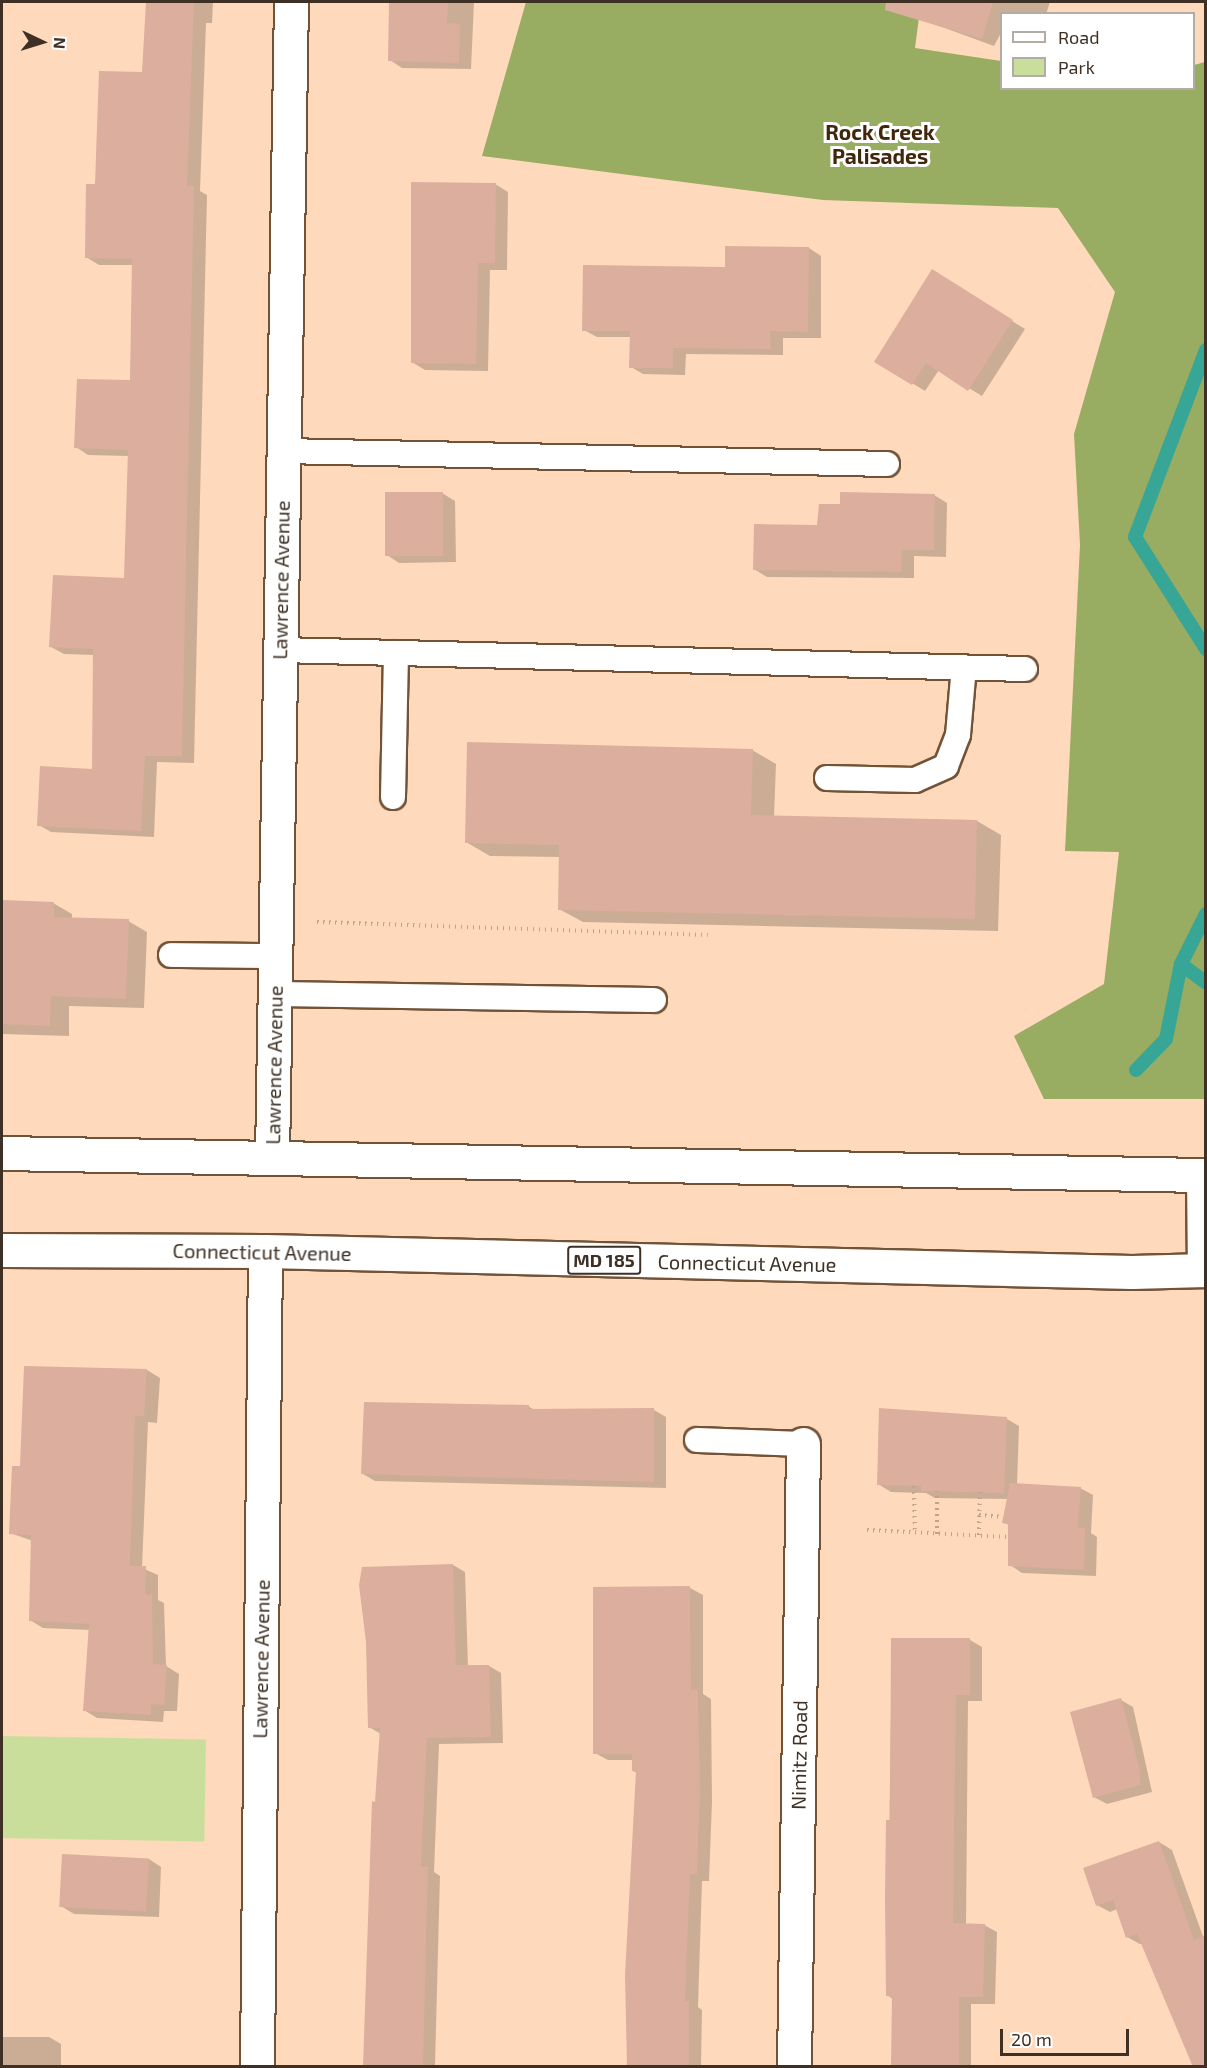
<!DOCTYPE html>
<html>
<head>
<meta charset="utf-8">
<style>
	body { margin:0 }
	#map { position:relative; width:1207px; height:2068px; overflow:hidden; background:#fed9bb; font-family:"Exo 2",sans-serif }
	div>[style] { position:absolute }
	.green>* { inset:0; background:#cade9b; transform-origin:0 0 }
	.forest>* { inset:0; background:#98ac62 }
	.shadow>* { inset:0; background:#0003 }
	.stream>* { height:14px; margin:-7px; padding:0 7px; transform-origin:7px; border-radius:7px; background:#37a696 }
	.building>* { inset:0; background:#dbae9d; transform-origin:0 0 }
	.path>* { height:4px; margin-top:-2px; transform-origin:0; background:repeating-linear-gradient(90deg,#c1a38b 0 1.5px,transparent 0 6px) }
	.roads { filter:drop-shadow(2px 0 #725338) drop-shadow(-2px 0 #725338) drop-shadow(0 2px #725338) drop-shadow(0 -2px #725338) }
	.service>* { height:24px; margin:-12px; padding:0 12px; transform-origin:12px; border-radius:12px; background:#fff }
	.minor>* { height:33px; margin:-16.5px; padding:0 16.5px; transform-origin:16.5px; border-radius:16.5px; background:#fff }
	.primary>* { height:33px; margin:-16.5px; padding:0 16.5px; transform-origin:16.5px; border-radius:16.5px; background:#fff }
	span { translate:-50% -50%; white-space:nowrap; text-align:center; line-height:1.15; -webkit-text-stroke:6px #fff; paint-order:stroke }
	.shield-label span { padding:2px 4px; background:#fff; border:2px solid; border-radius:4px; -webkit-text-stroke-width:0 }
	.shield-label { font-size:18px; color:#3e3024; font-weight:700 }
	.street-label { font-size:20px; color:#3e3024 }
	.neighbourhood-label { font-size:21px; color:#42260b; font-weight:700 }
	.frame { position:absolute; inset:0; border:3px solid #3e3024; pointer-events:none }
	.legend { position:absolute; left:1000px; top:12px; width:195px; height:78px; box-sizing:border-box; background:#fff; border:2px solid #b2aca7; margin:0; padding:8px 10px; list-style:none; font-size:18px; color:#3e3024 }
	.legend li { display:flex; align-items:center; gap:12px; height:30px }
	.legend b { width:30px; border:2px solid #b2aca7 }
	.north { position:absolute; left:12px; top:12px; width:60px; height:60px; -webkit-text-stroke:4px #fff; paint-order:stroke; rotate:94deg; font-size:16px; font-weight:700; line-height:24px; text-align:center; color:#3e3024 }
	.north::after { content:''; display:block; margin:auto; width:21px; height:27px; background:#3e3024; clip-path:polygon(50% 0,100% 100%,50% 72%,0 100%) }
	.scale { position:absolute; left:1000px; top:2029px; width:129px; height:27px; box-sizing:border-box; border:3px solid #3e3024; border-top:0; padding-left:8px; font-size:18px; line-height:21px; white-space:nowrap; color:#3e3024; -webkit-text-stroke:4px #fff; paint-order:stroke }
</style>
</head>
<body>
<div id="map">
	<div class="green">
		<div style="left:2px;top:1736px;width:204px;height:102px;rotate:1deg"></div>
	</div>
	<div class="forest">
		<div style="clip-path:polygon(526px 2px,921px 2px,915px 48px,1001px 61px,1002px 88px,1194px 88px,1194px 65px,1205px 62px,1205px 1099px,1044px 1099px,1014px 1036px,1104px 984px,1119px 852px,1065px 851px,1080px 545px,1074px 434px,1115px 292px,1058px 208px,823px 200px,482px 156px)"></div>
	</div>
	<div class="shadow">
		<div style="clip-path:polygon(147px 2px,213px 2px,212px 23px,206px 23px,200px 191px,207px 195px,194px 763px,157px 762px,154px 837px,51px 832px,39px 825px,94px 771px,94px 655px,64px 654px,51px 647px,126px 579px,129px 456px,88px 455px,76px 447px,132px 382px,133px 265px,99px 265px,86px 257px,96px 186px,144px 74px)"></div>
		<div style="clip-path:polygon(391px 2px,474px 2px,471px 69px,402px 68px,390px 60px)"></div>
		<div style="clip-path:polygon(937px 2px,1050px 2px,1046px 14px,1002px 14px,1002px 31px,994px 46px,931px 23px)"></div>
		<div style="clip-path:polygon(495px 184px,508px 192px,507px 270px,490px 270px,488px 371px,425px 370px,412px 362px)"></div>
		<div style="clip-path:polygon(809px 248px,821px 256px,821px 338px,783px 338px,783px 355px,686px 354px,685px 375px,643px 374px,631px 367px,631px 337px,597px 337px,584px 330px,727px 268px)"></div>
		<div style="clip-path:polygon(945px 279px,1025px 329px,982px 396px,939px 370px,925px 391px,876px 361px)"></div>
		<div style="clip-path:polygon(442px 493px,455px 501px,456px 562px,399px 563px,387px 555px)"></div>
		<div style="clip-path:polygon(934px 495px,947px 503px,946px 557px,914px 556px,914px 578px,767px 577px,754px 569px,818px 526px,842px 506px)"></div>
		<div style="clip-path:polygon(752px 750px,776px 764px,774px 817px,977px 821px,1001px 835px,998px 931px,583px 922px,559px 909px,560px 857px,490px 856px,466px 842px)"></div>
		<div style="clip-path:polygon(2px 902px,53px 903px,72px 914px,72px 919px,128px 921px,147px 932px,144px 1008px,69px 1006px,69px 1036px,2px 1034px)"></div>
		<div style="clip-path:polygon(26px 1367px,147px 1370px,160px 1378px,157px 1423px,148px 1422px,142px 1568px,158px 1575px,158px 1600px,164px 1603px,166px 1666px,179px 1674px,177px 1711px,164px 1711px,163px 1722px,97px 1718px,84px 1710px,90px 1630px,43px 1628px,30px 1620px,33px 1541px,10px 1533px,22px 1467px)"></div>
		<div style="clip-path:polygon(528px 1406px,536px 1411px,654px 1410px,666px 1417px,666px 1488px,375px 1481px,363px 1474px)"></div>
		<div style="clip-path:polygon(1007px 1419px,1019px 1426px,1017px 1485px,1080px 1488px,1093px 1495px,1091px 1533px,1097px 1537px,1096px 1576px,1022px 1573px,1010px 1565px,1010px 1526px,1004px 1522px,1008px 1499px,935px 1498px,926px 1493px,891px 1492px,878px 1484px)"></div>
		<div style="clip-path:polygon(453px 1565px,465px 1572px,468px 1667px,489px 1666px,501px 1673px,503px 1743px,439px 1744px,434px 1872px,440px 1876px,435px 2066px,365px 2066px,381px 1734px,369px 1727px)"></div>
		<div style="clip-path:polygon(594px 1588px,690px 1588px,703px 1595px,703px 1694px,711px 1699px,712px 1802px,709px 1881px,702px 1881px,698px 2007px,702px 2010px,701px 2066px,628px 2066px,637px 1773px,633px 1771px,633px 1760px,608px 1760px,595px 1753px)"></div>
		<div style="clip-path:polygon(892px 1639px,970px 1640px,982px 1647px,982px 1701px,968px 1701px,966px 1925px,984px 1925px,997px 1932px,995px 2004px,971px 2004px,971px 2066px,893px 2066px,893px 1999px,887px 1995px)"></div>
		<div style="clip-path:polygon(1121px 1700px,1133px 1707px,1152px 1792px,1107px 1804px,1094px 1797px)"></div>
		<div style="clip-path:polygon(1159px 1842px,1172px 1850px,1205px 1942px,1140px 1944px,1127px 1937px,1117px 1909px,1110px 1912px,1097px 1905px)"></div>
		<div style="clip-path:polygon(149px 1859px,161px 1867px,159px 1917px,74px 1914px,61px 1906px)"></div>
		<div style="clip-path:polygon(2px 2037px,49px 2037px,61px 2044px,61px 2066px,2px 2066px)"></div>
	</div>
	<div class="stream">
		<div style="left:1206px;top:350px;width:200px;rotate:110.8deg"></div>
		<div style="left:1135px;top:537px;width:133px;rotate:57.6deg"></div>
		<div style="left:1206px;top:914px;width:56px;rotate:116.6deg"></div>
		<div style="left:1181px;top:964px;width:31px;rotate:37deg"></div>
		<div style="left:1136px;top:1070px;width:43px;rotate:-45.9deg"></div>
		<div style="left:1166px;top:1039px;width:76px;rotate:-78.7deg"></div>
	</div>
	<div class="building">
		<div style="clip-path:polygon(146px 2px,194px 2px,187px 186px,194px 186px,182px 756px,145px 756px,141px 831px,37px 826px,40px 766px,92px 769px,93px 649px,49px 647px,53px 575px,124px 578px,128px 450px,74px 448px,77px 379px,130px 380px,132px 259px,85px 258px,86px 184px,95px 184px,99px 71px,142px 72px)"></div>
		<div style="clip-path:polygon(389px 2px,448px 2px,447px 23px,460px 24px,459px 63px,388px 61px)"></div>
		<div style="clip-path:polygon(886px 2px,993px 2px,982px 39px,885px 10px)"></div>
		<div style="clip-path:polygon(411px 182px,496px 183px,495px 263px,478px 263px,476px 364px,411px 363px)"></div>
		<div style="clip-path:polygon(725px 246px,809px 247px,808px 332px,770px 331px,771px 349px,673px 348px,673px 368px,629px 368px,630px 331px,582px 331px,583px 265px,725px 267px)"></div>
		<div style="clip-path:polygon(932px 269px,1013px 320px,968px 391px,926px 363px,912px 385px,874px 362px)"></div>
		<div style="left:385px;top:492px;width:58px;height:64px"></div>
		<div style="clip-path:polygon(840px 492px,935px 494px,934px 550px,902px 550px,901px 572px,753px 570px,754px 524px,817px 525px,819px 504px,840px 504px)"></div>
		<div style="clip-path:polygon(467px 742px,753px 749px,751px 815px,977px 820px,975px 919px,558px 910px,559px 845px,465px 843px)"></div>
		<div style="clip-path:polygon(2px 900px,54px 902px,54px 917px,129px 919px,126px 999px,51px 996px,50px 1026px,2px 1024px)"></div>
		<div style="clip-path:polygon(24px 1366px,147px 1369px,144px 1416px,135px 1416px,130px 1566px,146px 1566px,145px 1594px,152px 1595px,153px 1664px,167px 1665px,164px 1705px,151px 1704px,151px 1715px,83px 1711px,89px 1624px,29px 1621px,31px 1535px,9px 1534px,12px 1466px,20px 1466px)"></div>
		<div style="clip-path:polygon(364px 1402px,529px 1405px,528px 1409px,654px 1408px,654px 1482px,361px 1474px)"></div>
		<div style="clip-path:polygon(879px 1408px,1007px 1417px,1004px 1493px,921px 1491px,921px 1486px,877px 1485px)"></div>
		<div style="clip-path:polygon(1010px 1483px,1081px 1487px,1078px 1527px,1085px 1528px,1084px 1570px,1008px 1566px,1008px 1524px,1002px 1523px)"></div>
		<div style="clip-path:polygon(453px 1564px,456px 1665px,489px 1665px,491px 1737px,427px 1738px,421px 1867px,428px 1867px,423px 2067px,363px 2067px,372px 1801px,375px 1802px,380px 1728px,368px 1728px,366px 1642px,359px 1585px,362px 1567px)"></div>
		<div style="clip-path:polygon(690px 1586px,691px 1690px,698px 1690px,700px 1794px,697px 1874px,690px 1874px,685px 2001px,689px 2001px,689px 2067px,627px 2067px,625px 1975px,636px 1771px,632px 1771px,632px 1754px,593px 1754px,593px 1587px)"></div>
		<div style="clip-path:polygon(891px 1638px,970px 1638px,970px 1695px,956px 1695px,953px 1923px,985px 1924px,983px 1997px,959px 1997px,959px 2067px,891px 2067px,892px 1996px,886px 1996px,885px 1897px,886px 1820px,890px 1820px)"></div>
		<div style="clip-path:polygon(1121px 1698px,1140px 1771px,1140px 1785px,1093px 1798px,1070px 1712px)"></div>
		<div style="clip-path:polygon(1159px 1841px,1194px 1940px,1206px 1935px,1206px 2067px,1193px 2067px,1137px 1934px,1126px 1938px,1113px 1900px,1096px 1906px,1083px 1868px)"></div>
		<div style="left:62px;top:1854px;width:87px;height:53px;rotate:3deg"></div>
	</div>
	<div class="path">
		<div style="left:317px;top:922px;width:391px;rotate:1.9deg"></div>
		<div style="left:914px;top:1486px;width:46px;rotate:88.8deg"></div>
		<div style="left:979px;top:1515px;width:24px;rotate:5deg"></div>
		<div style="left:867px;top:1530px;width:141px;rotate:2.8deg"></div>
		<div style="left:937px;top:1534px;width:43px;rotate:-90deg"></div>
		<div style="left:979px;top:1535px;width:43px;rotate:-88.7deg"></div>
	</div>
	<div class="roads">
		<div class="service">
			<div style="left:283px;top:451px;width:604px;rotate:1.23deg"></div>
			<div style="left:280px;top:650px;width:745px;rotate:1.46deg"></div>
			<div style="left:827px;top:778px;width:88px;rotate:1.3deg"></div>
			<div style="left:915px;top:780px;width:34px;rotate:-24deg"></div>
			<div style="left:946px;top:766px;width:33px;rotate:-69deg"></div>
			<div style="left:958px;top:735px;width:68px;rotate:-85deg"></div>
			<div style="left:393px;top:797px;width:144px;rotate:-88.8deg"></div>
			<div style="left:171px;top:955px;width:104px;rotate:0.6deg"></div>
			<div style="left:275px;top:994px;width:379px;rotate:0.9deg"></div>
			<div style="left:697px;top:1440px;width:106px;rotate:2.2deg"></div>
		</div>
		<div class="minor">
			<div style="left:272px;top:1158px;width:1156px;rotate:-89.06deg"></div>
			<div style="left:257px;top:2066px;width:815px;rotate:-89.44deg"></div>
			<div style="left:794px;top:2066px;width:622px;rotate:-89.17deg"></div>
		</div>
		<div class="primary">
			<div style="left:2px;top:1153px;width:1204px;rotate:1.05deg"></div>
			<div style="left:1203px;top:1175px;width:95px;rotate:89.4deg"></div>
			<div style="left:2px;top:1250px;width:263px;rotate:0.2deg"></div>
			<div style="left:265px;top:1251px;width:867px;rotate:1.39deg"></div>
			<div style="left:1132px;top:1272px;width:74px;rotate:-1.5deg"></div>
		</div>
	</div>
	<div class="shield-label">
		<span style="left:604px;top:1260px">MD 185</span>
	</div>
	<div class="street-label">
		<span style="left:281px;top:580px;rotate:-89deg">Lawrence Avenue</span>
		<span style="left:274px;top:1065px;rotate:-89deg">Lawrence Avenue</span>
		<span style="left:262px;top:1252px;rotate:1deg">Connecticut Avenue</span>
		<span style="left:747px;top:1263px;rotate:1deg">Connecticut Avenue</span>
		<span style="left:261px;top:1659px;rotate:-89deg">Lawrence Avenue</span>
		<span style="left:799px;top:1755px;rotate:-89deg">Nimitz Road</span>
	</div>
	<div class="neighbourhood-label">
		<span style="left:880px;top:144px">Rock Creek<br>Palisades</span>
	</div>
	<div class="frame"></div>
	<ul class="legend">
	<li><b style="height:8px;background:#fff"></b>Road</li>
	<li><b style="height:16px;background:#cade9b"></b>Park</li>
	</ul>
	<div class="north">N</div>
	<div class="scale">20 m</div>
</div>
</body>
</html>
